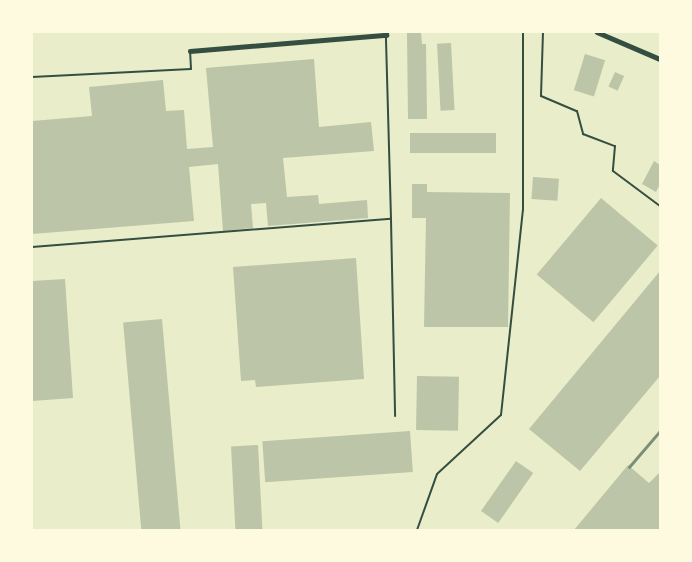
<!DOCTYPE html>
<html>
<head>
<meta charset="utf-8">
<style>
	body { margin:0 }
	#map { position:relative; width:692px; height:562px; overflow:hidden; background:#e9edc9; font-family:Overpass,sans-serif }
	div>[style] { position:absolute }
	.building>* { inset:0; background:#bcc5a7; transform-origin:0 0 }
	.service>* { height:2px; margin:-1px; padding:0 1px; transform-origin:1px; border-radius:1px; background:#344e41 }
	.minor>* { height:4.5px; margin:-2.25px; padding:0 2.25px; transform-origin:2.25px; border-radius:2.25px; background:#344e41 }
	.rail>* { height:2.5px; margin:-1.25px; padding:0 1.25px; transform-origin:1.25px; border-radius:1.25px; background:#7c8e77 }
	span { translate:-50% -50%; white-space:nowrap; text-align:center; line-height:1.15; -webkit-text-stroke:5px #fefae0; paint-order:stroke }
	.frame { position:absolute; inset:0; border:33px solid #fefae0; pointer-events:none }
</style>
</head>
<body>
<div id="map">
	<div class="building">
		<div style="clip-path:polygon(407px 32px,421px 32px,422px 44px,426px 44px,427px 119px,408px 119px)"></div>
		<div style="left:451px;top:43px;width:67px;height:14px;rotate:87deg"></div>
		<div style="left:585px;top:54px;width:21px;height:38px;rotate:17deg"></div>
		<div style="clip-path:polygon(314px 59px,319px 127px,371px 122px,374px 151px,283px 158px,287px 197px,318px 195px,319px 204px,367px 200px,368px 218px,268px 226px,266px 203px,251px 204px,253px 228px,223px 231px,218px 164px,189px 167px,194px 221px,32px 234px,32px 121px,92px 116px,89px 87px,163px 80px,166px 111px,184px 110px,187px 149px,213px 147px,206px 68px)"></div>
		<div style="left:615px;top:72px;width:10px;height:16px;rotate:24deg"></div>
		<div style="left:496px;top:133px;width:20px;height:86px;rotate:90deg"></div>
		<div style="clip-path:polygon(654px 161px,660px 165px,660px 184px,656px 192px,642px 184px)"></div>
		<div style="left:533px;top:177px;width:26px;height:22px;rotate:4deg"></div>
		<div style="clip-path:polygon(412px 184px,427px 184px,427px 192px,510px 193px,508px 327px,424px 327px,426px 218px,412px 218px)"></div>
		<div style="left:601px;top:198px;width:74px;height:100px;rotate:40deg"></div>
		<div style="clip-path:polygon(356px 258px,364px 379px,256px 387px,255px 380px,241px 381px,233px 267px)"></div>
		<div style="clip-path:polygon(660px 271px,660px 376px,580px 471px,529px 429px)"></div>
		<div style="clip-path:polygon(65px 279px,73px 398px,32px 401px,32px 281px)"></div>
		<div style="left:162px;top:319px;width:212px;height:39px;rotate:85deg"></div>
		<div style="left:417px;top:376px;width:42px;height:54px;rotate:1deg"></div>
		<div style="left:410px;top:431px;width:41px;height:148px;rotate:86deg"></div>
		<div style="left:258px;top:445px;width:85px;height:27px;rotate:87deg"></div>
		<div style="left:516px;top:461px;width:21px;height:61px;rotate:35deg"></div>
		<div style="clip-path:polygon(628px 465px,649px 483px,660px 472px,660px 530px,574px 530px)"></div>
	</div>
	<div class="service">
		<div style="left:543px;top:32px;width:64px;rotate:91.8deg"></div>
		<div style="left:541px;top:96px;width:39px;rotate:23deg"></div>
		<div style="left:577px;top:111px;width:24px;rotate:75deg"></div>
		<div style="left:583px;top:134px;width:34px;rotate:21deg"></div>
		<div style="left:615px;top:146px;width:25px;rotate:95deg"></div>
		<div style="left:613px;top:171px;width:59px;rotate:36.7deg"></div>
		<div style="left:32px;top:77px;width:159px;rotate:-2.9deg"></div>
		<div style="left:191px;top:69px;width:17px;rotate:-93deg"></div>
		<div style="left:391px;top:220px;width:196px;rotate:88.8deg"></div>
		<div style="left:32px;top:247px;width:360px;rotate:-4.5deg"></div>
		<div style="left:391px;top:219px;width:183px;rotate:-91.6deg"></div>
		<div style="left:417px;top:530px;width:59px;rotate:-70.3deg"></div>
		<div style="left:437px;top:474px;width:87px;rotate:-42.7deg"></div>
		<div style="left:501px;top:415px;width:206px;rotate:-83.9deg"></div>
		<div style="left:523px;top:210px;width:178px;rotate:-90deg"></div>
	</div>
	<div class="minor">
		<div style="left:597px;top:32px;width:69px;rotate:23.2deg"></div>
		<div style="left:190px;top:51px;width:197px;rotate:-4.7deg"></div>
		<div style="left:386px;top:35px;width:3px;rotate:-90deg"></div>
	</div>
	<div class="rail">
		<div style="left:629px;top:467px;width:48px;rotate:-49.3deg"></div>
	</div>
	<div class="frame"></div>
</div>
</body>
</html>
